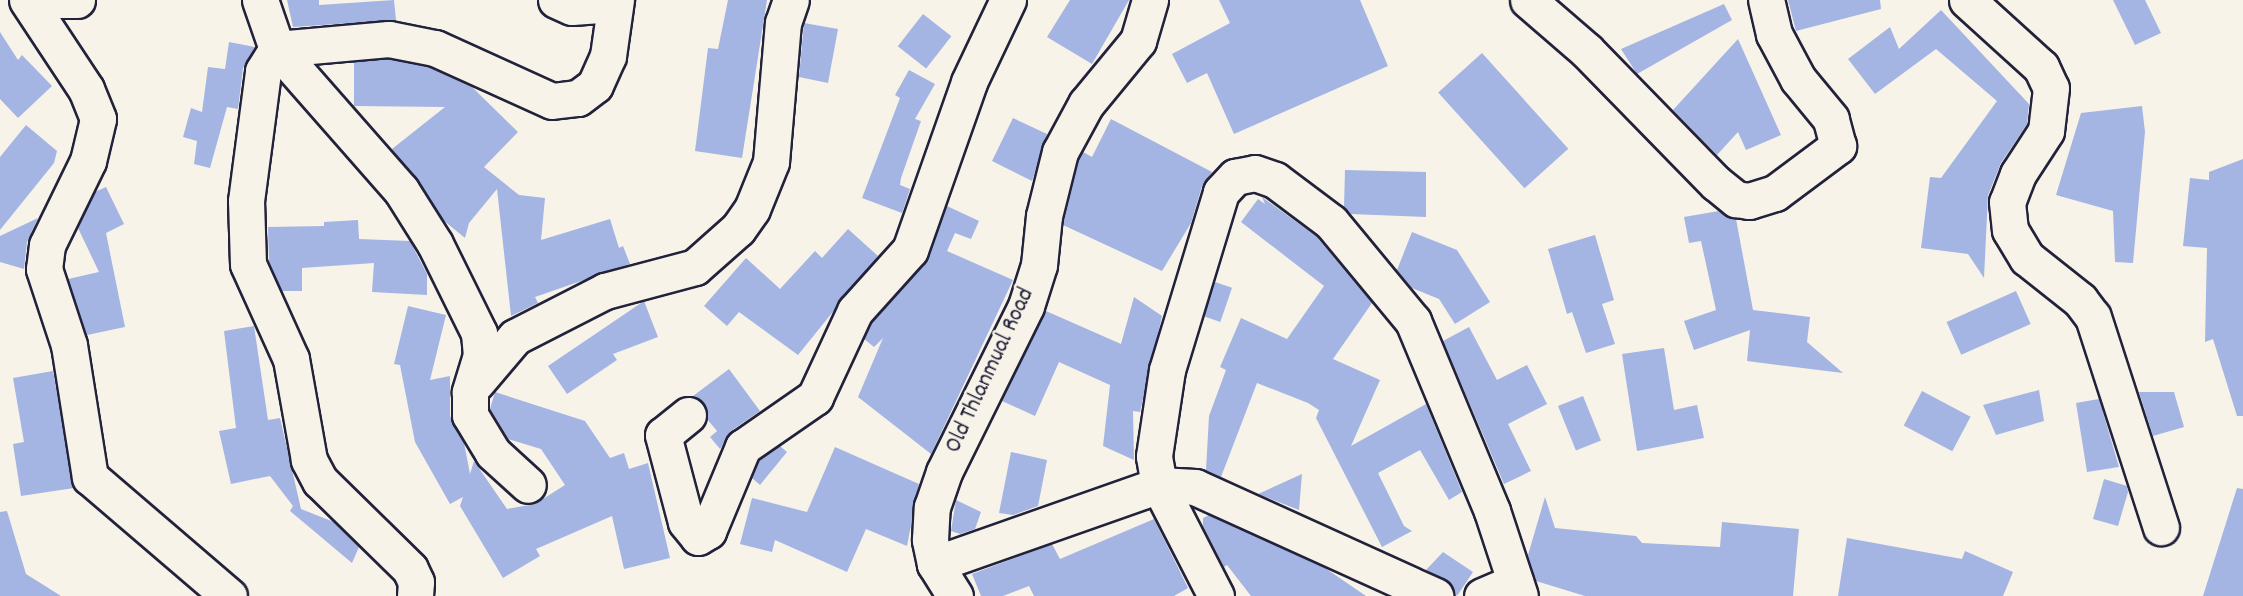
<!DOCTYPE html>
<html>
<head>
<meta charset="utf-8">
<style>
	body { margin:0 }
	#map { position:relative; width:2243px; height:596px; overflow:hidden; background:#f7f3e8; font-family:Dekko,sans-serif }
	div>[style] { position:absolute }
	.building>* { inset:0; background:#a4b5e4; transform-origin:0 0 }
	.roads { filter:drop-shadow(2px 0 #22223b) drop-shadow(-2px 0 #22223b) drop-shadow(0 2px #22223b) drop-shadow(0 -2px #22223b) }
	.minor>* { height:35px; margin:-17.5px; padding:0 17.5px; transform-origin:17.5px; border-radius:17.5px; background:#f7f3e8 }
	span { translate:-50% -50%; white-space:nowrap; text-align:center; line-height:1.15; -webkit-text-stroke:5px #f7f3e8; paint-order:stroke }
	.street-label { font-size:24px; color:#22223b }
</style>
</head>
<body>
<div id="map">
	<div class="building">
		<div style="clip-path:polygon(287px 0,319px 0,319px 5px,394px 0,396px 20px,293px 27px)"></div>
		<div style="clip-path:polygon(728px 0,767px 0,742px 158px,695px 151px,708px 48px,718px 49px)"></div>
		<div style="clip-path:polygon(1070px 0,1129px 0,1092px 64px,1047px 37px)"></div>
		<div style="clip-path:polygon(1219px 0,1360px 0,1388px 66px,1234px 134px,1207px 73px,1187px 83px,1172px 54px,1230px 23px)"></div>
		<div style="clip-path:polygon(1788px 0,1880px 0,1881px 9px,1796px 31px)"></div>
		<div style="clip-path:polygon(2113px 0,2145px 0,2161px 33px,2135px 45px)"></div>
		<div style="clip-path:polygon(1724px 4px,1732px 20px,1637px 74px,1621px 49px)"></div>
		<div style="clip-path:polygon(1941px 10px,2029px 104px,2027px 124px,2001px 163px,1988px 195px,1984px 278px,1968px 254px,1921px 248px,1930px 177px,1941px 178px,1997px 101px,1936px 49px,1875px 94px,1848px 59px,1890px 27px,1899px 49px)"></div>
		<div style="left:923px;top:14px;width:36px;height:41px;rotate:38deg"></div>
		<div style="clip-path:polygon(804px 23px,838px 29px,828px 83px,799px 77px)"></div>
		<div style="clip-path:polygon(0 32px,18px 60px,22px 55px,52px 86px,18px 118px,0 99px)"></div>
		<div style="clip-path:polygon(1738px 39px,1781px 135px,1746px 150px,1738px 132px,1717px 155px,1673px 110px)"></div>
		<div style="clip-path:polygon(229px 42px,255px 47px,243px 68px,238px 109px,227px 107px,210px 168px,194px 164px,197px 141px,183px 137px,191px 108px,202px 112px,208px 67px,225px 69px)"></div>
		<div style="left:1482px;top:53px;width:129px;height:59px;rotate:48deg"></div>
		<div style="clip-path:polygon(388px 59px,429px 67px,472px 87px,518px 132px,484px 167px,519px 195px,545px 198px,541px 240px,610px 219px,619px 248px,623px 246px,630px 264px,535px 297px,538px 303px,511px 316px,497px 189px,469px 223px,465px 238px,443px 220px,392px 149px,445px 107px,354px 106px,354px 62px)"></div>
		<div style="clip-path:polygon(909px 70px,935px 84px,915px 119px,921px 121px,901px 178px,900px 185px,910px 189px,902px 213px,862px 198px,900px 98px,895px 95px)"></div>
		<div style="clip-path:polygon(2142px 106px,2145px 132px,2133px 263px,2115px 262px,2113px 211px,2056px 195px,2081px 113px)"></div>
		<div style="clip-path:polygon(1013px 118px,1047px 134px,1032px 181px,992px 161px)"></div>
		<div style="clip-path:polygon(1111px 119px,1212px 172px,1202px 186px,1191px 223px,1162px 271px,1063px 225px,1079px 159px,1083px 152px,1092px 157px)"></div>
		<div style="clip-path:polygon(26px 125px,57px 151px,54px 163px,0 230px,0 157px)"></div>
		<div style="clip-path:polygon(2243px 159px,2243px 416px,2237px 416px,2213px 339px,2205px 342px,2207px 248px,2183px 246px,2190px 178px,2209px 180px,2209px 172px)"></div>
		<div style="clip-path:polygon(1345px 170px,1426px 172px,1426px 217px,1351px 214px,1344px 207px)"></div>
		<div style="clip-path:polygon(106px 187px,124px 224px,106px 233px,125px 327px,87px 335px,68px 279px,99px 272px,78px 228px,95px 192px)"></div>
		<div style="clip-path:polygon(1262px 197px,1317px 237px,1372px 303px,1333px 359px,1380px 380px,1351px 446px,1426px 404px,1462px 492px,1449px 500px,1420px 450px,1378px 473px,1404px 526px,1412px 531px,1382px 547px,1316px 418px,1319px 410px,1308px 403px,1257px 383px,1221px 477px,1206px 470px,1209px 416px,1226px 370px,1220px 367px,1241px 318px,1287px 339px,1324px 286px,1241px 222px,1258px 199px,1265px 204px)"></div>
		<div style="clip-path:polygon(947px 206px,979px 221px,971px 239px,955px 233px,947px 251px,1013px 280px,931px 454px,858px 397px,883px 338px,874px 347px,864px 339px,872px 322px,925px 263px)"></div>
		<div style="clip-path:polygon(1719px 211px,1736px 219px,1753px 310px,1810px 317px,1807px 342px,1843px 373px,1747px 361px,1750px 330px,1694px 350px,1684px 321px,1716px 310px,1701px 241px,1689px 243px,1684px 217px)"></div>
		<div style="clip-path:polygon(38px 218px,27px 242px,24px 269px,0 262px,0 236px)"></div>
		<div style="clip-path:polygon(358px 220px,359px 239px,410px 241px,427px 274px,427px 295px,372px 292px,374px 263px,302px 268px,302px 291px,282px 291px,269px 261px,268px 227px,324px 226px,324px 222px)"></div>
		<div style="clip-path:polygon(848px 229px,878px 256px,798px 355px,739px 312px,727px 326px,704px 306px,746px 258px,780px 289px,815px 251px,822px 258px)"></div>
		<div style="clip-path:polygon(1412px 232px,1457px 250px,1490px 302px,1455px 324px,1439px 299px,1412px 288px,1397px 270px)"></div>
		<div style="clip-path:polygon(1595px 235px,1614px 300px,1602px 304px,1615px 344px,1586px 353px,1572px 312px,1567px 314px,1548px 249px)"></div>
		<div style="left:1215px;top:282px;width:18px;height:36px;rotate:19deg"></div>
		<div style="left:2016px;top:291px;width:36px;height:76px;rotate:66deg"></div>
		<div style="clip-path:polygon(1134px 297px,1162px 316px,1140px 412px,1133px 411px,1134px 460px,1103px 446px,1110px 385px,1059px 362px,1035px 416px,1002px 401px,1046px 311px,1121px 344px)"></div>
		<div style="clip-path:polygon(644px 301px,658px 337px,613px 354px,617px 360px,567px 394px,548px 366px)"></div>
		<div style="clip-path:polygon(408px 306px,446px 315px,430px 380px,450px 376px,450px 416px,464px 443px,470px 474px,474px 461px,507px 509px,535px 504px,565px 485px,541px 449px,508px 439px,490px 409px,495px 392px,585px 421px,610px 458px,624px 453px,629px 469px,648px 463px,670px 558px,624px 569px,612px 516px,536px 549px,540px 556px,503px 578px,460px 506px,463px 497px,450px 504px,415px 442px,400px 365px,394px 364px)"></div>
		<div style="clip-path:polygon(254px 326px,268px 420px,280px 418px,301px 509px,334px 522px,359px 547px,352px 563px,290px 511px,293px 506px,270px 476px,231px 484px,219px 431px,236px 428px,224px 331px)"></div>
		<div style="clip-path:polygon(1469px 327px,1497px 380px,1527px 365px,1547px 404px,1508px 424px,1531px 471px,1504px 484px,1443px 341px)"></div>
		<div style="clip-path:polygon(1664px 348px,1674px 410px,1697px 405px,1704px 438px,1637px 451px,1622px 354px)"></div>
		<div style="clip-path:polygon(729px 369px,760px 411px,731px 431px,720px 449px,710px 437px,717px 431px,707px 419px,704px 403px,693px 396px)"></div>
		<div style="clip-path:polygon(53px 371px,74px 488px,21px 496px,13px 444px,24px 442px,13px 378px)"></div>
		<div style="clip-path:polygon(2039px 390px,2044px 421px,1996px 435px,1983px 405px)"></div>
		<div style="left:1922px;top:391px;width:55px;height:39px;rotate:28deg"></div>
		<div style="clip-path:polygon(2139px 392px,2174px 392px,2184px 427px,2153px 436px)"></div>
		<div style="left:1583px;top:396px;width:48px;height:27px;rotate:68deg"></div>
		<div style="clip-path:polygon(2099px 399px,2119px 467px,2087px 472px,2076px 403px)"></div>
		<div style="clip-path:polygon(780px 446px,787px 452px,760px 485px,752px 478px,759px 460px)"></div>
		<div style="clip-path:polygon(835px 447px,919px 484px,907px 546px,866px 529px,847px 572px,775px 540px,772px 552px,740px 544px,752px 498px,807px 512px)"></div>
		<div style="clip-path:polygon(1011px 452px,1047px 460px,1038px 506px,1013px 515px,999px 513px)"></div>
		<div style="clip-path:polygon(1302px 474px,1299px 510px,1258px 494px)"></div>
		<div style="clip-path:polygon(2104px 479px,2127px 486px,2128px 492px,2118px 526px,2093px 519px)"></div>
		<div style="clip-path:polygon(2237px 488px,2243px 489px,2243px 596px,2203px 596px)"></div>
		<div style="clip-path:polygon(1545px 497px,1555px 528px,1636px 536px,1642px 543px,1720px 547px,1722px 522px,1799px 529px,1793px 596px,1585px 596px,1536px 581px,1528px 555px)"></div>
		<div style="clip-path:polygon(956px 500px,981px 512px,975px 529px,960px 534px,951px 531px)"></div>
		<div style="clip-path:polygon(7px 511px,26px 574px,61px 596px,0 596px,0 512px)"></div>
		<div style="clip-path:polygon(1209px 515px,1325px 568px,1366px 596px,1251px 596px,1227px 565px,1224px 567px,1203px 526px,1203px 518px)"></div>
		<div style="clip-path:polygon(1154px 519px,1188px 588px,1174px 596px,1034px 596px,1029px 586px,1003px 596px,981px 596px,972px 574px,1052px 544px,1060px 559px)"></div>
		<div style="clip-path:polygon(1847px 538px,1962px 559px,1965px 551px,2013px 572px,2003px 596px,1838px 596px)"></div>
		<div style="clip-path:polygon(1443px 552px,1473px 572px,1457px 596px,1451px 584px,1426px 570px)"></div>
	</div>
	<div class="roads">
		<div class="minor">
			<div style="left:27px;top:0;width:107px;rotate:56.5deg"></div>
			<div style="left:86px;top:89px;width:32px;rotate:68deg"></div>
			<div style="left:98px;top:119px;width:43px;rotate:103.4deg"></div>
			<div style="left:88px;top:161px;width:93px;rotate:116deg"></div>
			<div style="left:47px;top:245px;width:24px;rotate:97deg"></div>
			<div style="left:44px;top:269px;width:80px;rotate:71.8deg"></div>
			<div style="left:69px;top:345px;width:134px;rotate:81deg"></div>
			<div style="left:90px;top:477px;width:183px;rotate:40.6deg"></div>
			<div style="left:56px;top:0;width:21px"></div>
			<div style="left:260px;top:0;width:52px;rotate:70.9deg"></div>
			<div style="left:277px;top:49px;width:188px;rotate:48.7deg"></div>
			<div style="left:401px;top:190px;width:64px;rotate:57.8deg"></div>
			<div style="left:435px;top:244px;width:99px;rotate:63.7deg"></div>
			<div style="left:479px;top:333px;width:22px;rotate:85deg"></div>
			<div style="left:481px;top:355px;width:39px;rotate:107deg"></div>
			<div style="left:470px;top:392px;width:23px;rotate:90deg"></div>
			<div style="left:470px;top:415px;width:44px;rotate:58.8deg"></div>
			<div style="left:493px;top:453px;width:47px;rotate:42.4deg"></div>
			<div style="left:556px;top:0;width:17px;rotate:24deg"></div>
			<div style="left:572px;top:7px;width:42px;rotate:-4.1deg"></div>
			<div style="left:1528px;top:0;width:77px;rotate:40.8deg"></div>
			<div style="left:1586px;top:50px;width:186px;rotate:45.7deg"></div>
			<div style="left:1716px;top:183px;width:26px;rotate:39deg"></div>
			<div style="left:1736px;top:199px;width:13px;rotate:9deg"></div>
			<div style="left:1749px;top:201px;width:27px;rotate:-17deg"></div>
			<div style="left:1775px;top:193px;width:79px;rotate:-36.7deg"></div>
			<div style="left:1838px;top:146px;width:28px;rotate:-105deg"></div>
			<div style="left:1831px;top:119px;width:52px;rotate:-129.5deg"></div>
			<div style="left:1798px;top:79px;width:51px;rotate:-118.1deg"></div>
			<div style="left:1774px;top:34px;width:35px;rotate:-103deg"></div>
			<div style="left:1967px;top:0;width:100px;rotate:42.2deg"></div>
			<div style="left:2041px;top:67px;width:23px;rotate:65deg"></div>
			<div style="left:2051px;top:88px;width:43px;rotate:96.6deg"></div>
			<div style="left:2046px;top:131px;width:51px;rotate:123.1deg"></div>
			<div style="left:2018px;top:174px;width:30px;rotate:111deg"></div>
			<div style="left:2007px;top:202px;width:28px;rotate:84deg"></div>
			<div style="left:2010px;top:230px;width:33px;rotate:59deg"></div>
			<div style="left:2027px;top:258px;width:68px;rotate:38.4deg"></div>
			<div style="left:2080px;top:300px;width:21px;rotate:53deg"></div>
			<div style="left:2093px;top:317px;width:221px;rotate:72.1deg"></div>
			<div style="left:476px;top:383px;width:60px;rotate:-49.7deg"></div>
			<div style="left:515px;top:337px;width:101px;rotate:-27.1deg"></div>
			<div style="left:605px;top:291px;width:93px;rotate:-14.9deg"></div>
			<div style="left:695px;top:267px;width:57px;rotate:-41.5deg"></div>
			<div style="left:738px;top:229px;width:24px;rotate:-55deg"></div>
			<div style="left:752px;top:209px;width:51px;rotate:-68deg"></div>
			<div style="left:771px;top:162px;width:140px;rotate:-85.1deg"></div>
			<div style="left:783px;top:23px;width:24px;rotate:-71deg"></div>
			<div style="left:688px;top:415px;width:32px;rotate:141deg"></div>
			<div style="left:663px;top:435px;width:90px;rotate:75.2deg"></div>
			<div style="left:686px;top:522px;width:19px;rotate:51deg"></div>
			<div style="left:698px;top:537px;width:12px;rotate:-31deg"></div>
			<div style="left:708px;top:531px;width:91px;rotate:-67.4deg"></div>
			<div style="left:743px;top:447px;width:88px;rotate:-34.8deg"></div>
			<div style="left:815px;top:397px;width:95px;rotate:-65.1deg"></div>
			<div style="left:855px;top:311px;width:82px;rotate:-48deg"></div>
			<div style="left:910px;top:250px;width:178px;rotate:-70.6deg"></div>
			<div style="left:969px;top:82px;width:91px;rotate:-64.6deg"></div>
			<div style="left:935px;top:564px;width:238px;rotate:-19.4deg"></div>
			<div style="left:1159px;top:485px;width:36px;rotate:3deg"></div>
			<div style="left:1195px;top:487px;width:264px;rotate:24.4deg"></div>
			<div style="left:415px;top:596px;width:14px;rotate:-86deg"></div>
			<div style="left:416px;top:582px;width:14px;rotate:-115deg"></div>
			<div style="left:410px;top:569px;width:126px;rotate:-135.6deg"></div>
			<div style="left:320px;top:481px;width:24px;rotate:-118deg"></div>
			<div style="left:309px;top:460px;width:103px;rotate:-100.1deg"></div>
			<div style="left:291px;top:359px;width:104px;rotate:-114.4deg"></div>
			<div style="left:248px;top:264px;width:63px;rotate:-91.8deg"></div>
			<div style="left:246px;top:201px;width:131px;rotate:-82.5deg"></div>
			<div style="left:263px;top:71px;width:26px;rotate:-58deg"></div>
			<div style="left:277px;top:49px;width:112px;rotate:-5.1deg"></div>
			<div style="left:389px;top:39px;width:47px;rotate:11.1deg"></div>
			<div style="left:435px;top:48px;width:128px;rotate:24.4deg"></div>
			<div style="left:552px;top:101px;width:26px;rotate:-7deg"></div>
			<div style="left:578px;top:98px;width:21px;rotate:-37deg"></div>
			<div style="left:595px;top:85px;width:32px;rotate:-66deg"></div>
			<div style="left:608px;top:56px;width:57px;rotate:-81.9deg"></div>
			<div style="left:955px;top:596px;width:38px;rotate:-122deg"></div>
			<div style="left:935px;top:564px;width:25px;rotate:-102deg"></div>
			<div style="left:930px;top:540px;width:33px;rotate:-87deg"></div>
			<div style="left:932px;top:507px;width:37px;rotate:-71deg"></div>
			<div style="left:944px;top:472px;width:185px;rotate:-63.7deg"></div>
			<div style="left:1026px;top:306px;width:43px;rotate:-72.4deg"></div>
			<div style="left:1039px;top:265px;width:49px;rotate:-84.2deg"></div>
			<div style="left:1044px;top:216px;width:66px;rotate:-76deg"></div>
			<div style="left:1060px;top:152px;width:55px;rotate:-61.6deg"></div>
			<div style="left:1086px;top:104px;width:82px;rotate:-50.5deg"></div>
			<div style="left:1138px;top:41px;width:43px;rotate:-73.7deg"></div>
			<div style="left:1216px;top:596px;width:125px;rotate:-117.2deg"></div>
			<div style="left:1159px;top:485px;width:29px;rotate:-100deg"></div>
			<div style="left:1154px;top:456px;width:87px;rotate:-81.4deg"></div>
			<div style="left:1167px;top:370px;width:186px;rotate:-73.1deg"></div>
			<div style="left:1221px;top:192px;width:21px;rotate:-47deg"></div>
			<div style="left:1235px;top:177px;width:20px;rotate:-11deg"></div>
			<div style="left:1255px;top:173px;width:21px;rotate:19deg"></div>
			<div style="left:1275px;top:180px;width:70px;rotate:36.9deg"></div>
			<div style="left:1331px;top:222px;width:129px;rotate:50.4deg"></div>
			<div style="left:1413px;top:321px;width:206px;rotate:67.4deg"></div>
			<div style="left:1492px;top:511px;width:89px;rotate:71.8deg"></div>
			<div style="left:1482px;top:596px;width:36px;rotate:-23deg"></div>
		</div>
	</div>
	<div class="street-label">
		<span style="left:991px;top:371px;rotate:-65deg">Old Thlanmual Road</span>
	</div>
</div>
</body>
</html>
